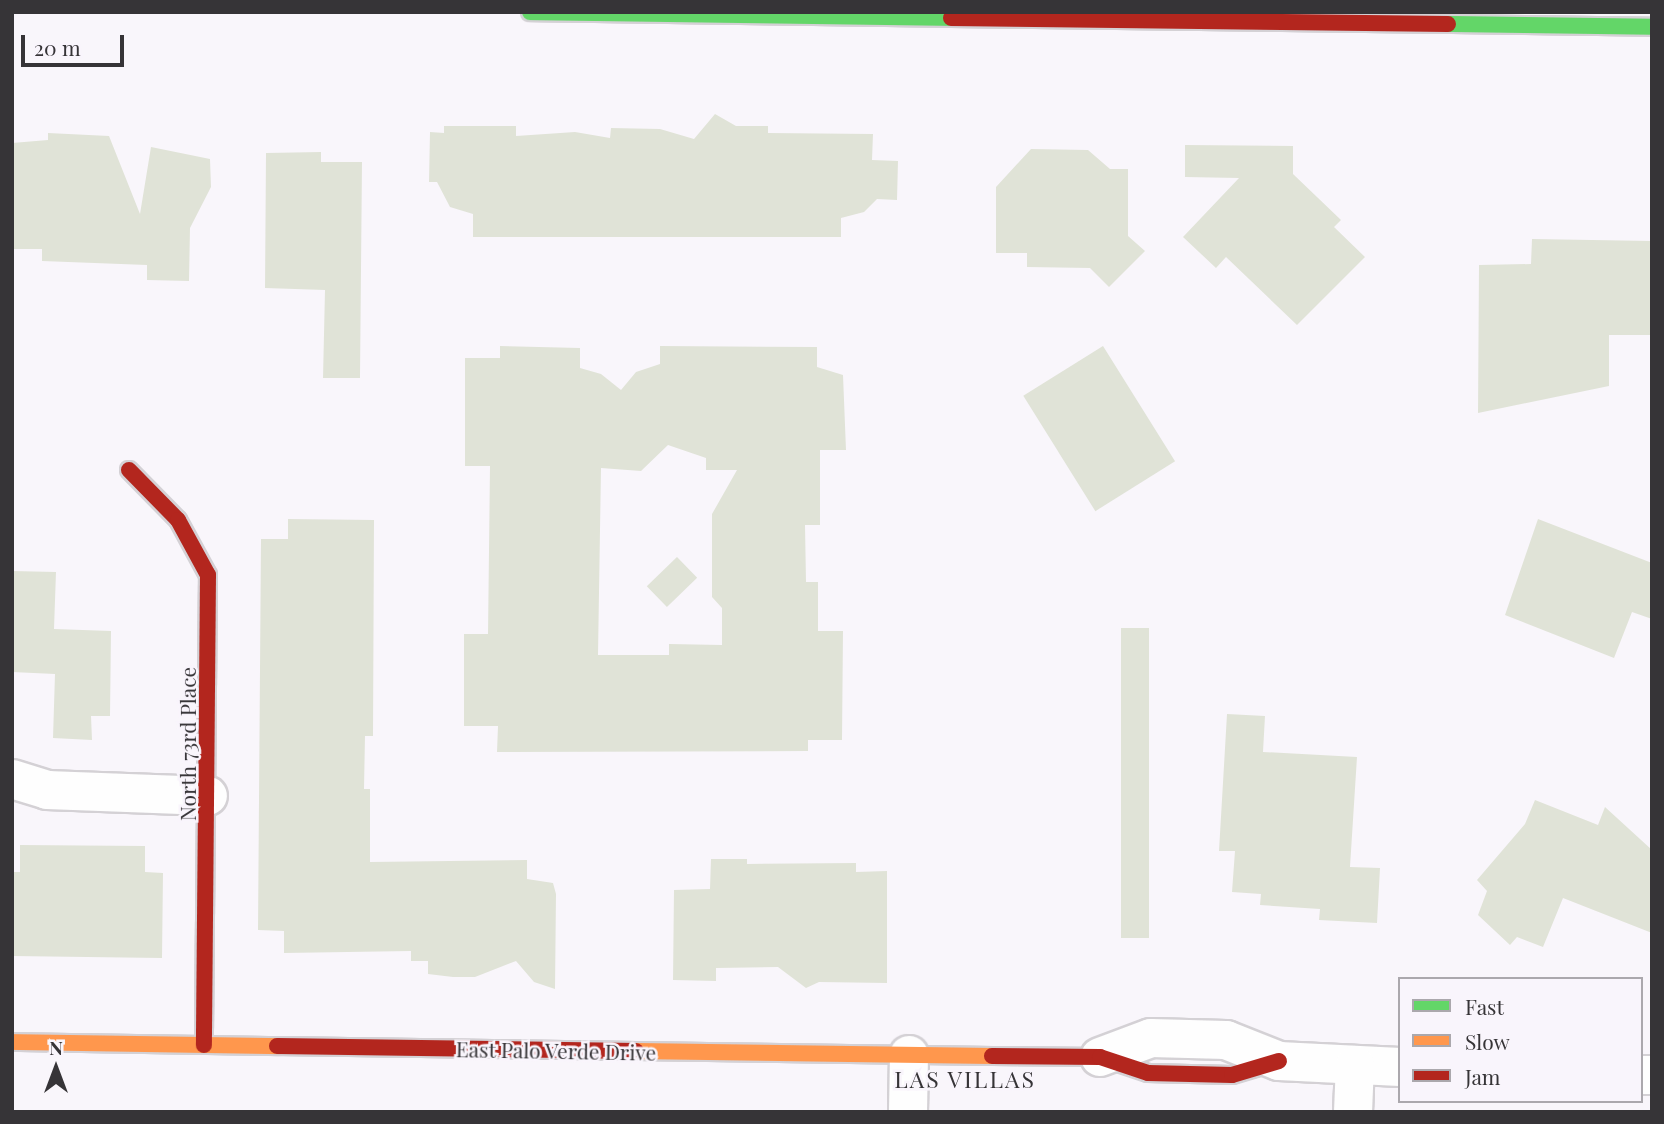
<!DOCTYPE html>
<html>
<head>
<meta charset="utf-8">
<style>
	body { margin:0 }
	#map { position:relative; width:1664px; height:1124px; overflow:hidden; background:#f9f6fb; font-family:"Playfair Display",serif }
	div>[style] { position:absolute }
	.building>* { inset:0; background:#e0e3d7; transform-origin:0 0 }
	.roads { filter:drop-shadow(2px 0 #d4d1d5) drop-shadow(-2px 0 #d4d1d5) drop-shadow(0 2px #d4d1d5) drop-shadow(0 -2px #d4d1d5) }
	.street>* { height:38px; margin:-19px; padding:0 19px; transform-origin:19px; border-radius:19px; background:#fefefe }
	.fast>* { height:16px; margin:-8px; padding:0 8px; transform-origin:8px; border-radius:8px; background:#63d668 }
	.slow>* { height:16px; margin:-8px; padding:0 8px; transform-origin:8px; border-radius:8px; background:#ff974d }
	.jam>* { height:16px; margin:-8px; padding:0 8px; transform-origin:8px; border-radius:8px; background:#b3261e }
	span { translate:-50% -50%; white-space:nowrap; text-align:center; line-height:1.15; -webkit-text-stroke:5px #f9f5fc; paint-order:stroke }
	.street-label { font-size:21px; color:#363437 }
	.neighbourhood-label { font-size:23px; color:#363437; letter-spacing:2px }
	.frame { position:absolute; inset:0; border:14px solid #363437; pointer-events:none }
	.legend { position:absolute; left:1398px; top:977px; width:245px; height:126px; box-sizing:border-box; background:#f9f5fc; border:2px solid #aba8ad; margin:0; padding:9px 12px; list-style:none; font-size:21px; color:#363437 }
	.legend li { display:flex; align-items:center; gap:14px; height:35px }
	.legend b { width:35px; border:2px solid #aba8ad }
	.north { position:absolute; left:21px; top:1033px; width:70px; height:70px; -webkit-text-stroke:5px #f9f5fc; paint-order:stroke; rotate:0deg; font-size:19px; font-weight:700; line-height:28px; text-align:center; color:#363437 }
	.north::after { content:''; display:block; margin:auto; width:24px; height:32px; background:#363437; clip-path:polygon(50% 0,100% 100%,50% 72%,0 100%) }
	.scale { position:absolute; left:21px; top:35px; width:103px; height:32px; box-sizing:border-box; border:4px solid #363437; border-top:0; padding-left:9px; font-size:21px; line-height:24px; white-space:nowrap; color:#363437; -webkit-text-stroke:5px #f9f5fc; paint-order:stroke }
</style>
</head>
<body>
<div id="map">
	<div class="building">
		<div style="clip-path:polygon(715px 114px,736px 126px,768px 126px,768px 133px,873px 134px,872px 160px,898px 161px,897px 200px,877px 199px,864px 212px,841px 218px,841px 237px,473px 237px,473px 214px,450px 207px,437px 182px,429px 182px,430px 132px,444px 133px,444px 126px,516px 126px,516px 136px,575px 132px,610px 138px,611px 128px,660px 129px,694px 139px)"></div>
		<div style="clip-path:polygon(48px 133px,109px 136px,140px 214px,151px 147px,210px 159px,211px 187px,190px 228px,189px 281px,147px 280px,147px 265px,42px 261px,42px 249px,12px 249px,12px 143px,48px 140px)"></div>
		<div style="clip-path:polygon(1185px 145px,1293px 146px,1293px 174px,1341px 220px,1334px 227px,1365px 257px,1297px 325px,1226px 257px,1216px 268px,1183px 237px,1239px 178px,1185px 177px)"></div>
		<div style="clip-path:polygon(1031px 149px,1088px 150px,1110px 169px,1128px 169px,1128px 236px,1145px 251px,1109px 287px,1090px 268px,1027px 267px,1027px 253px,996px 253px,996px 187px)"></div>
		<div style="clip-path:polygon(321px 152px,321px 162px,362px 162px,360px 378px,323px 378px,325px 290px,265px 288px,266px 153px)"></div>
		<div style="clip-path:polygon(1532px 239px,1652px 241px,1652px 335px,1609px 335px,1609px 386px,1478px 413px,1479px 265px,1531px 264px)"></div>
		<div style="clip-path:polygon(evenodd,500px 346px,580px 348px,580px 368px,601px 374px,621px 390px,636px 372px,660px 364px,660px 346px,817px 347px,817px 367px,843px 375px,846px 450px,820px 450px,820px 525px,805px 525px,806px 582px,818px 582px,818px 631px,843px 631px,842px 740px,808px 740px,808px 751px,497px 752px,498px 726px,464px 726px,464px 634px,488px 634px,490px 466px,465px 466px,465px 358px,500px 358px,500px 346px,668px 445px,706px 458px,706px 470px,737px 470px,712px 514px,712px 597px,722px 608px,722px 645px,669px 644px,669px 655px,598px 655px,601px 468px,641px 471px,668px 445px)"></div>
		<div style="left:1103px;top:346px;width:136px;height:94px;rotate:58deg"></div>
		<div style="clip-path:polygon(288px 519px,374px 520px,373px 736px,365px 736px,364px 789px,370px 789px,370px 862px,527px 860px,527px 879px,553px 883px,556px 894px,555px 989px,534px 982px,516px 961px,475px 977px,453px 977px,428px 974px,428px 961px,411px 961px,411px 951px,284px 953px,284px 931px,258px 930px,261px 539px,288px 539px)"></div>
		<div style="clip-path:polygon(1538px 519px,1652px 563px,1652px 619px,1632px 612px,1614px 658px,1505px 615px)"></div>
		<div style="left:677px;top:557px;width:29px;height:42px;rotate:46deg"></div>
		<div style="clip-path:polygon(12px 571px,56px 572px,54px 629px,111px 631px,110px 716px,91px 716px,92px 740px,53px 738px,55px 674px,12px 672px)"></div>
		<div style="left:1121px;top:628px;width:28px;height:310px"></div>
		<div style="clip-path:polygon(1227px 714px,1265px 716px,1263px 752px,1357px 757px,1350px 867px,1380px 868px,1377px 923px,1319px 920px,1320px 909px,1260px 905px,1261px 894px,1232px 892px,1235px 851px,1219px 851px)"></div>
		<div style="clip-path:polygon(1535px 800px,1598px 825px,1605px 807px,1652px 850px,1652px 933px,1563px 898px,1543px 947px,1517px 937px,1510px 945px,1478px 915px,1487px 891px,1477px 880px,1525px 824px)"></div>
		<div style="clip-path:polygon(20px 845px,145px 846px,145px 872px,163px 873px,162px 958px,12px 956px,12px 872px,20px 872px)"></div>
		<div style="clip-path:polygon(711px 859px,747px 859px,747px 864px,856px 863px,856px 872px,887px 871px,887px 983px,819px 982px,806px 988px,778px 967px,716px 968px,716px 981px,673px 980px,674px 890px,710px 889px)"></div>
	</div>
	<div class="roads">
		<div class="street">
			<div style="left:12px;top:779px;width:37px;rotate:17deg"></div>
			<div style="left:47px;top:790px;width:161px;rotate:2.1deg"></div>
			<div style="left:1100px;top:1057px;width:54px;rotate:-20.4deg"></div>
			<div style="left:1151px;top:1038px;width:75px;rotate:1.5deg"></div>
			<div style="left:1226px;top:1040px;width:57px;rotate:21.6deg"></div>
			<div style="left:1279px;top:1061px;width:121px;rotate:2.8deg"></div>
			<div style="left:1641px;top:1075px;width:11px"></div>
			<div style="left:908px;top:1112px;width:57px;rotate:-89deg"></div>
			<div style="left:1353px;top:1112px;width:47px;rotate:-87.6deg"></div>
		</div>
		<div class="fast">
			<div style="left:530px;top:12px;width:421px;rotate:0.8deg"></div>
			<div style="left:1448px;top:24px;width:204px;rotate:0.8deg"></div>
		</div>
		<div class="slow">
			<div style="left:12px;top:1042px;width:265px;rotate:0.9deg"></div>
			<div style="left:636px;top:1051px;width:356px;rotate:0.8deg"></div>
		</div>
		<div class="jam">
			<div style="left:951px;top:18px;width:497px;rotate:0.7deg"></div>
			<div style="left:129px;top:470px;width:70px;rotate:45.6deg"></div>
			<div style="left:178px;top:520px;width:63px;rotate:61.4deg"></div>
			<div style="left:208px;top:575px;width:470px;rotate:90.5deg"></div>
			<div style="left:277px;top:1046px;width:359px;rotate:0.8deg"></div>
			<div style="left:992px;top:1056px;width:108px;rotate:0.5deg"></div>
			<div style="left:1100px;top:1057px;width:51px;rotate:18.4deg"></div>
			<div style="left:1148px;top:1073px;width:84px;rotate:1.4deg"></div>
			<div style="left:1232px;top:1075px;width:49px;rotate:-16.6deg"></div>
		</div>
	</div>
	<div class="street-label">
		<span style="left:187px;top:744px;rotate:-90deg">North 73rd Place</span>
		<span style="left:556px;top:1050px;rotate:1deg">East Palo Verde Drive</span>
	</div>
	<div class="neighbourhood-label">
		<span style="left:965px;top:1079px">LAS VILLAS</span>
	</div>
	<div class="frame"></div>
	<ul class="legend">
	<li><b style="height:9px;background:#63d668"></b>Fast</li>
	<li><b style="height:9px;background:#ff974d"></b>Slow</li>
	<li><b style="height:9px;background:#b3261e"></b>Jam</li>
	</ul>
	<div class="north">N</div>
	<div class="scale">20 m</div>
</div>
</body>
</html>
